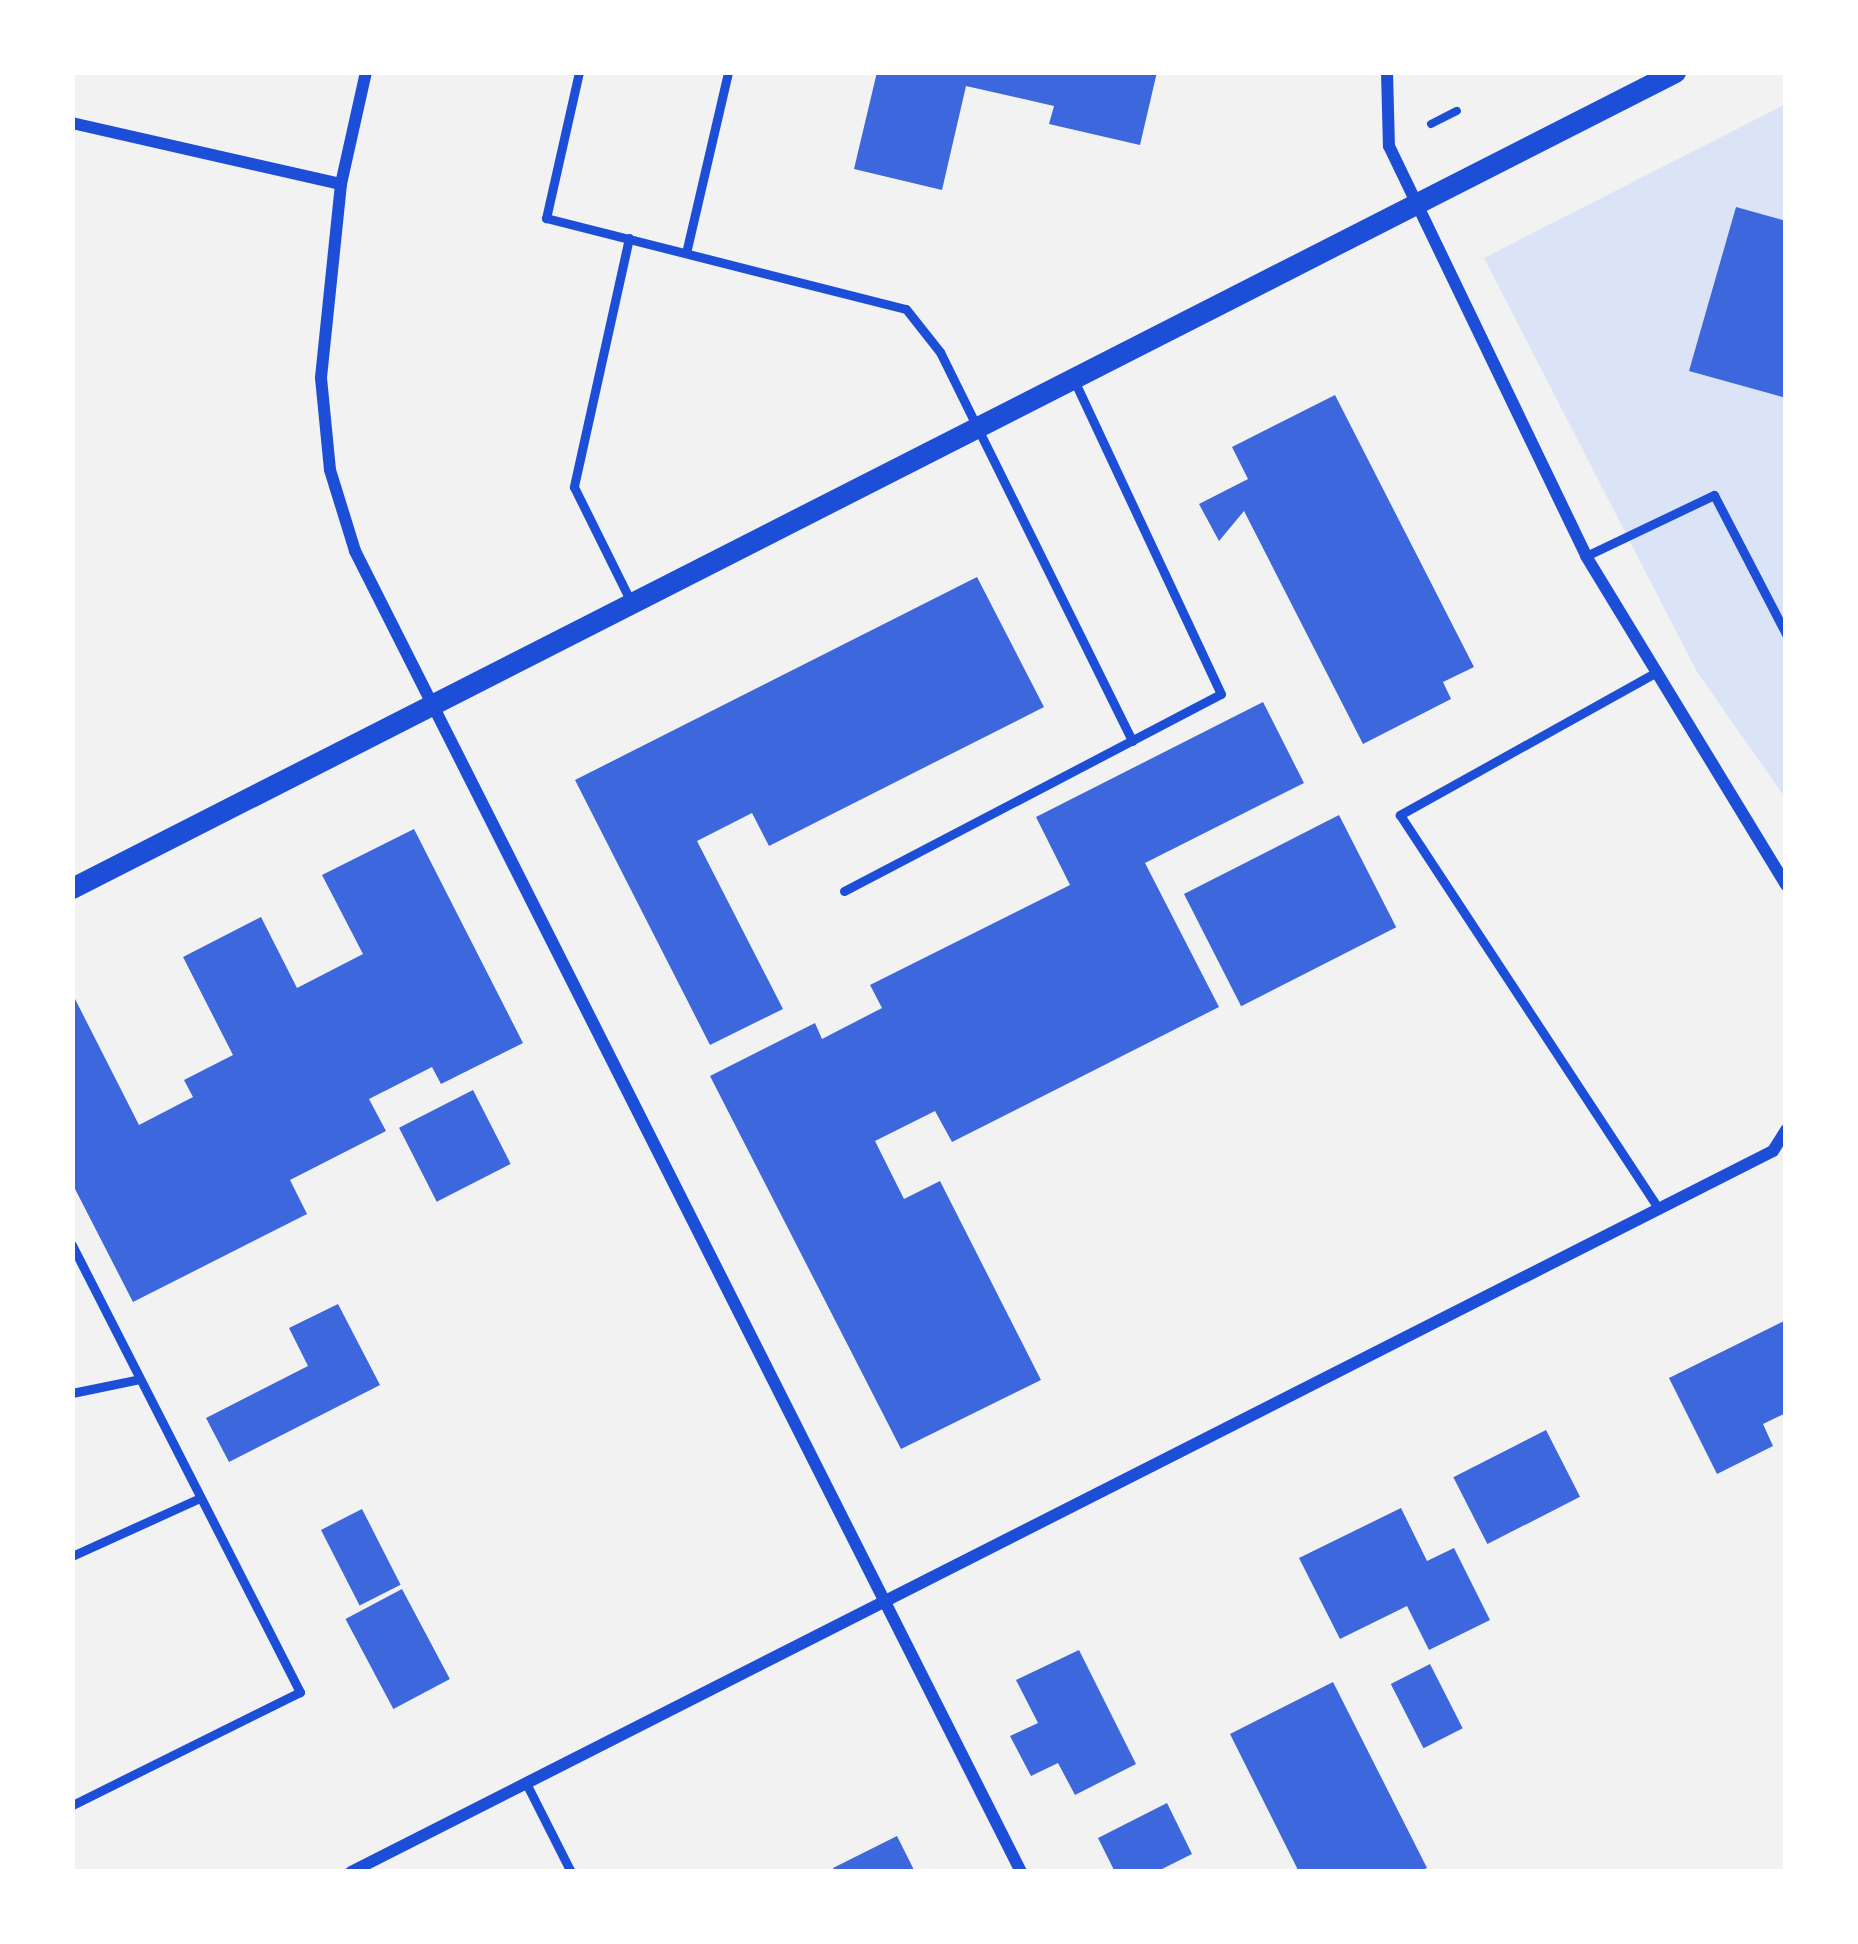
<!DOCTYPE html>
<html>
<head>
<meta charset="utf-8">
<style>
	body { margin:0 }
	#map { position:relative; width:1858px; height:1944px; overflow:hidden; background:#f2f2f2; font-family:"Source Sans 3",sans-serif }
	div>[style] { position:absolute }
	.green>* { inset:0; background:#dbe4f7 }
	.building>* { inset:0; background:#3d67dc; transform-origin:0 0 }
	.path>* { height:8px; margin:-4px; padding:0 4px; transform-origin:4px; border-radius:4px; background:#1d4ed8 }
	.service>* { height:9px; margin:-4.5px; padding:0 4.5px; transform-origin:4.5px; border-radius:4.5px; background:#1d4ed8 }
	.minor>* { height:12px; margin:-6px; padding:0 6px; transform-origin:6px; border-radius:6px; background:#1d4ed8 }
	.tertiary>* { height:21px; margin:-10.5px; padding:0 10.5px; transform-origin:10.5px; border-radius:10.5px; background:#1d4ed8 }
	span { translate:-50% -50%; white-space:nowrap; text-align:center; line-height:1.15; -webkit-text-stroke:12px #fff; paint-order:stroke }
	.frame { position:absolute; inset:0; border:75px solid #fff; pointer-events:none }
</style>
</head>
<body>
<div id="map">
	<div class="green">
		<div style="clip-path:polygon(1786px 104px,1786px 799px,1697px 672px,1484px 258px)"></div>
	</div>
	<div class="building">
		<div style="clip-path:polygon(877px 72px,1157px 72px,1140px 145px,1049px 124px,1054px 106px,966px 86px,942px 190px,854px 169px)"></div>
		<div style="clip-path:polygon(1736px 207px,1786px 221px,1786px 398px,1689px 371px)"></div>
		<div style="clip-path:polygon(1335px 395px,1474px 667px,1443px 682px,1451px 699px,1363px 744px,1244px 511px,1219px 541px,1199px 504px,1248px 479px,1232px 447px)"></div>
		<div style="clip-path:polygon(977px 577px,1044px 707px,769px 846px,752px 813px,697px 841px,783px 1009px,710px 1045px,575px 780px)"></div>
		<div style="clip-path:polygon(1263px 702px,1304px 783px,1145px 863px,1219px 1007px,952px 1142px,935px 1111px,875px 1141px,904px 1199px,940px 1181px,1041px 1380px,901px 1449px,710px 1076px,815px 1023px,822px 1039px,882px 1008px,870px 985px,1070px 885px,1036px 817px)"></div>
		<div style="left:1339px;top:815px;width:126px;height:174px;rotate:63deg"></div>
		<div style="clip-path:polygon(414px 829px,523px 1043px,441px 1084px,432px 1067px,369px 1099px,386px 1131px,290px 1180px,307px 1214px,133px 1302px,72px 1183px,72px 993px,139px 1125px,193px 1097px,184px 1080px,233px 1055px,183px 957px,261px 917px,297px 988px,363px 954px,322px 875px)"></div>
		<div style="left:473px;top:1090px;width:83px;height:83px;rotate:63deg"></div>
		<div style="clip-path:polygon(338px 1304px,380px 1385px,229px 1462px,206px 1418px,308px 1366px,289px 1328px)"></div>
		<div style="clip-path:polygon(1786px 1320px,1786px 1413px,1763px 1424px,1773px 1446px,1717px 1474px,1669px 1378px)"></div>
		<div style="left:1546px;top:1430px;width:75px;height:104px;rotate:63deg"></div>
		<div style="clip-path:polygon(1401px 1508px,1427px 1561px,1454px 1548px,1490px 1620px,1429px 1650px,1407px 1606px,1340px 1639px,1299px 1558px)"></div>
		<div style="left:362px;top:1509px;width:85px;height:46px;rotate:63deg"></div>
		<div style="left:402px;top:1589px;width:102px;height:64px;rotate:62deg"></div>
		<div style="clip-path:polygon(1079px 1650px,1136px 1764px,1075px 1795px,1058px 1763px,1031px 1776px,1010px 1736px,1038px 1723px,1016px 1680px)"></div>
		<div style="left:1430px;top:1664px;width:72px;height:44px;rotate:63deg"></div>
		<div style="clip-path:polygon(1333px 1682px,1427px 1868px,1418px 1872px,1299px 1872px,1230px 1734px)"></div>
		<div style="clip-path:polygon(1167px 1803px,1192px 1854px,1156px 1872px,1115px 1872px,1098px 1838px)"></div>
		<div style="clip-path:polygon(897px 1836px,915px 1872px,835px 1872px,833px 1868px)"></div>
	</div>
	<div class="path">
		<div style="left:1431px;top:124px;width:29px;rotate:-27deg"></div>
	</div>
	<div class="service">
		<div style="left:579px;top:72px;width:150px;rotate:102.7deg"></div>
		<div style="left:546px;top:218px;width:371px;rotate:14.2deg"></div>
		<div style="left:906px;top:309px;width:55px;rotate:51.7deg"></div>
		<div style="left:940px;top:352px;width:434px;rotate:63.7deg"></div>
		<div style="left:629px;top:238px;width:255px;rotate:102.5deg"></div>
		<div style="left:574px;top:487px;width:128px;rotate:63.6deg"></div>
		<div style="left:686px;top:253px;width:186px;rotate:-76.9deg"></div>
		<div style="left:1586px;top:556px;width:142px;rotate:-25.5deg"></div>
		<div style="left:1714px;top:495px;width:157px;rotate:62.6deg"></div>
		<div style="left:1653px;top:674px;width:290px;rotate:150.9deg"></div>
		<div style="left:1400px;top:815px;width:472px;rotate:56.7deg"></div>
		<div style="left:844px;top:891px;width:425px;rotate:-27.6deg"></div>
		<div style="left:1221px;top:694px;width:347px;rotate:-115.1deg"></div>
		<div style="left:72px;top:1245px;width:502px;rotate:62.98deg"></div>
		<div style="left:300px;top:1692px;width:254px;rotate:153.6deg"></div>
		<div style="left:72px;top:1393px;width:69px;rotate:-11.6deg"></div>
		<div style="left:72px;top:1556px;width:141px;rotate:-24.4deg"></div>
		<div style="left:526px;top:1783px;width:100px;rotate:63.2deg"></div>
	</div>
	<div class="minor">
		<div style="left:366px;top:72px;width:115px;rotate:102.6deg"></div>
		<div style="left:341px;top:184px;width:195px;rotate:95.9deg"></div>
		<div style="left:321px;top:378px;width:92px;rotate:84.4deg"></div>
		<div style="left:330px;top:470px;width:85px;rotate:72.8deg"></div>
		<div style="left:355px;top:551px;width:1479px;rotate:63.24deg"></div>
		<div style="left:1387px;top:72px;width:74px;rotate:88.5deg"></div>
		<div style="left:1389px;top:146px;width:455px;rotate:64.3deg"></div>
		<div style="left:1586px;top:556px;width:385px;rotate:58.7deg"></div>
		<div style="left:72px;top:123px;width:276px;rotate:12.8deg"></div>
		<div style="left:351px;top:1872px;width:1594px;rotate:-26.89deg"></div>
		<div style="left:1773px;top:1151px;width:25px;rotate:-58deg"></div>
	</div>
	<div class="tertiary">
		<div style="left:72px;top:888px;width:1799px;rotate:-26.98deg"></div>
	</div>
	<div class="frame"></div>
</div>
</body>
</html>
